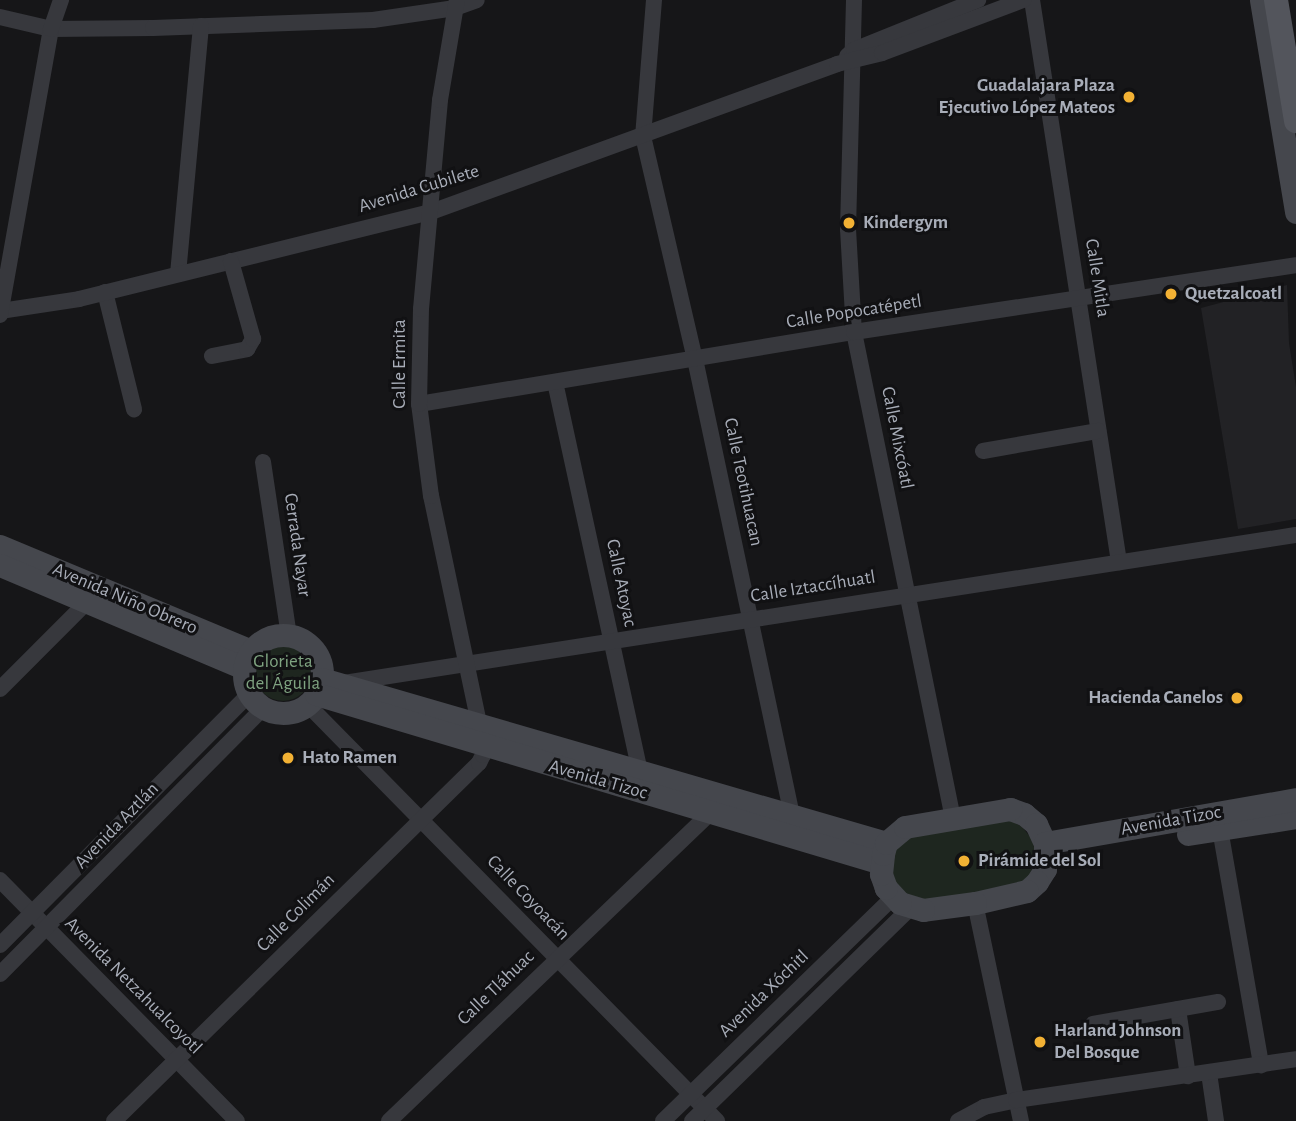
<!DOCTYPE html>
<html>
<head>
<meta charset="utf-8">
<style>
	body { margin:0 }
	#map { position:relative; width:1296px; height:1121px; overflow:hidden; background:#161618; font-family:"Alegreya Sans",sans-serif }
	div>[style] { position:absolute }
	.built>* { inset:0; background:#222225 }
	.green>* { inset:0; background:#1e261f }
	.round { border-radius:50% }
	.street>* { height:16px; margin:-8px; padding:0 8px; transform-origin:8px; border-radius:8px; background:#37383d }
	.secondary>* { height:23px; margin:-11.5px; padding:0 11.5px; transform-origin:11.5px; border-radius:11.5px; background:#45474d }
	.secondary>.ring { margin:-11.5px; padding:0; box-sizing:content-box; background:none; border:23px solid #45474d; border-radius:50% }
	.primary>* { height:24px; margin:-12px; padding:0 12px; transform-origin:12px; border-radius:12px; background:#53555c }
	.dots>* { width:19px; height:19px; translate:-50% -50%; box-sizing:border-box; border:4px solid #111113; border-radius:50% }
	span { translate:-50% -50%; white-space:nowrap; text-align:center; line-height:1.15; -webkit-text-stroke:6px #111113; paint-order:stroke }
	.poi-label { font-size:19px; color:#a8adb8; font-weight:700 }
	.right { translate:-100% -50%; text-align:right }
	.left { translate:0 -50%; text-align:left }
	.street-label { font-size:19px; color:#a8adb8 }
	.park-label { font-size:19px; color:#7fa381 }
</style>
</head>
<body>
<div id="map">
	<div class="built">
		<div style="clip-path:polygon(1287px 285px,1289px 343px,1296px 387px,1296px 519px,1238px 529px,1201px 308px)"></div>
	</div>
	<div class="green">
		<div class="round" style="left:255px;top:645px;width:56px;height:56px"></div>
		<div style="clip-path:polygon(1008px 818px,1022px 827px,1032px 839px,1036px 855px,1029px 878px,1016px 887px,919px 903px,896px 886px,888px 872px,889px 857px,900px 838px)"></div>
	</div>
	<div class="street">
		<div style="left:654px;top:0;width:136px;rotate:94.6deg"></div>
		<div style="left:643px;top:136px;width:229px;rotate:76.9deg"></div>
		<div style="left:695px;top:359px;width:475px;rotate:78deg"></div>
		<div style="left:854px;top:0;width:229px;rotate:91.5deg"></div>
		<div style="left:848px;top:229px;width:103px;rotate:86.7deg"></div>
		<div style="left:854px;top:332px;width:495px;rotate:78.5deg"></div>
		<div style="left:1032px;top:0;width:569px;rotate:81.2deg"></div>
		<div style="left:0;top:17px;width:52px;rotate:13.2deg"></div>
		<div style="left:51px;top:29px;width:102px;rotate:-0.6deg"></div>
		<div style="left:153px;top:28px;width:220px;rotate:-2.1deg"></div>
		<div style="left:373px;top:20px;width:83px;rotate:-8.3deg"></div>
		<div style="left:455px;top:8px;width:23px;rotate:-20deg"></div>
		<div style="left:847px;top:56px;width:9px;rotate:-41deg"></div>
		<div style="left:854px;top:50px;width:134px;rotate:-22deg"></div>
		<div style="left:178px;top:274px;width:249px;rotate:-84.7deg"></div>
		<div style="left:105px;top:292px;width:121px;rotate:76.1deg"></div>
		<div style="left:0;top:311px;width:80px;rotate:-8.6deg"></div>
		<div style="left:79px;top:299px;width:363px;rotate:-13.9deg"></div>
		<div style="left:431px;top:212px;width:432px;rotate:-20deg"></div>
		<div style="left:837px;top:64px;width:46px;rotate:-13.7deg"></div>
		<div style="left:882px;top:53px;width:151px;rotate:-20.6deg"></div>
		<div style="left:0;top:315px;width:291px;rotate:-79.9deg"></div>
		<div style="left:51px;top:29px;width:31px;rotate:-71deg"></div>
		<div style="left:212px;top:356px;width:36px;rotate:-11deg"></div>
		<div style="left:247px;top:349px;width:12px;rotate:-59deg"></div>
		<div style="left:253px;top:339px;width:81px;rotate:-105.8deg"></div>
		<div style="left:555px;top:382px;width:405px;rotate:77.7deg"></div>
		<div style="left:419px;top:404px;width:441px;rotate:-9.4deg"></div>
		<div style="left:854px;top:332px;width:447px;rotate:-8.6deg"></div>
		<div style="left:983px;top:451px;width:117px;rotate:-9.9deg"></div>
		<div style="left:263px;top:462px;width:175px;rotate:81.5deg"></div>
		<div style="left:344px;top:683px;width:963px;rotate:-8.84deg"></div>
		<div style="left:0;top:689px;width:132px;rotate:-45deg"></div>
		<div style="left:307px;top:704px;width:585px;rotate:45.48deg"></div>
		<div style="left:1220px;top:829px;width:240px;rotate:80.1deg"></div>
		<div style="left:0;top:880px;width:338px;rotate:45.5deg"></div>
		<div style="left:975px;top:903px;width:223px;rotate:78.1deg"></div>
		<div style="left:0;top:945px;width:354px;rotate:-45.2deg"></div>
		<div style="left:0;top:974px;width:374px;rotate:-45.3deg"></div>
		<div style="left:1178px;top:1009px;width:68px;rotate:81.5deg"></div>
		<div style="left:1093px;top:1024px;width:127px;rotate:-10deg"></div>
		<div style="left:1209px;top:1073px;width:49px;rotate:81.7deg"></div>
		<div style="left:114px;top:1121px;width:511px;rotate:-44.45deg"></div>
		<div style="left:479px;top:763px;width:9px;rotate:-63deg"></div>
		<div style="left:483px;top:755px;width:8px;rotate:-83deg"></div>
		<div style="left:484px;top:747px;width:257px;rotate:-101.9deg"></div>
		<div style="left:431px;top:496px;width:93px;rotate:-97.4deg"></div>
		<div style="left:419px;top:404px;width:95px;rotate:-88.8deg"></div>
		<div style="left:421px;top:309px;width:210px;rotate:-84.8deg"></div>
		<div style="left:440px;top:100px;width:101px;rotate:-80.4deg"></div>
		<div style="left:389px;top:1121px;width:443px;rotate:-43.8deg"></div>
		<div style="left:709px;top:814px;width:9px;rotate:-77deg"></div>
		<div style="left:663px;top:1121px;width:321px;rotate:-44.2deg"></div>
		<div style="left:692px;top:1121px;width:305px;rotate:-44.3deg"></div>
		<div style="left:958px;top:1121px;width:30px;rotate:-28deg"></div>
		<div style="left:984px;top:1107px;width:33px;rotate:-12deg"></div>
		<div style="left:1016px;top:1100px;width:283px;rotate:-8.3deg"></div>
	</div>
	<div class="secondary">
		<div style="left:1261px;top:0;width:215px;rotate:80.6deg"></div>
		<div style="left:0;top:546px;width:272px;rotate:22.7deg"></div>
		<div style="left:0;top:565px;width:265px;rotate:22.9deg"></div>
		<div class="ring" style="left:244px;top:635px;width:55px;height:55px"></div>
		<div style="left:322px;top:679px;width:587px;rotate:16.21deg"></div>
		<div style="left:316px;top:694px;width:590px;rotate:16.65deg"></div>
		<div style="left:1010px;top:809px;width:15px;rotate:20deg"></div>
		<div style="left:1024px;top:814px;width:16px;rotate:40deg"></div>
		<div style="left:1036px;top:824px;width:21px;rotate:65deg"></div>
		<div style="left:1045px;top:843px;width:26px;rotate:90deg"></div>
		<div style="left:1045px;top:869px;width:15px;rotate:122deg"></div>
		<div style="left:1037px;top:882px;width:13px;rotate:138deg"></div>
		<div style="left:1027px;top:891px;width:53px;rotate:167deg"></div>
		<div style="left:975px;top:903px;width:52px;rotate:172.3deg"></div>
		<div style="left:923px;top:910px;width:24px;rotate:-163deg"></div>
		<div style="left:900px;top:903px;width:21px;rotate:-133deg"></div>
		<div style="left:886px;top:888px;width:15px;rotate:-110deg"></div>
		<div style="left:881px;top:874px;width:20px;rotate:-84deg"></div>
		<div style="left:883px;top:854px;width:11px;rotate:-75deg"></div>
		<div style="left:886px;top:843px;width:25px;rotate:-40deg"></div>
		<div style="left:905px;top:827px;width:107px;rotate:-9.7deg"></div>
		<div style="left:1188px;top:834px;width:109px;rotate:-8.9deg"></div>
		<div style="left:1045px;top:843px;width:255px;rotate:-9.9deg"></div>
	</div>
	<div class="primary">
		<div style="left:1276px;top:0;width:123px;rotate:80.6deg"></div>
	</div>
	<div class="dots">
		<div style="left:1129px;top:97px;background:#f2b134"></div>
		<div style="left:849px;top:223px;background:#f2b134"></div>
		<div style="left:1171px;top:294px;background:#f2b134"></div>
		<div style="left:1237px;top:698px;background:#f2b134"></div>
		<div style="left:288px;top:758px;background:#f2b134"></div>
		<div style="left:964px;top:861px;background:#f2b134"></div>
		<div style="left:1040px;top:1042px;background:#f2b134"></div>
	</div>
	<div class="poi-label">
		<span class="right" style="left:1115px;top:97px">Guadalajara Plaza<br>Ejecutivo López Mateos</span>
		<span class="left" style="left:863px;top:223px">Kindergym</span>
		<span class="left" style="left:1185px;top:294px">Quetzalcoatl</span>
		<span class="right" style="left:1223px;top:698px">Hacienda Canelos</span>
		<span class="left" style="left:302px;top:758px">Hato Ramen</span>
		<span class="left" style="left:978px;top:861px">Pirámide del Sol</span>
		<span class="left" style="left:1054px;top:1042px">Harland Johnson<br>Del Bosque</span>
	</div>
	<div class="street-label">
		<span style="left:419px;top:189px;rotate:-17deg">Avenida Cubilete</span>
		<span style="left:1097px;top:278px;rotate:81deg">Calle Mitla</span>
		<span style="left:854px;top:312px;rotate:-9deg">Calle Popocatépetl</span>
		<span style="left:400px;top:364px;rotate:-90deg">Calle Ermita</span>
		<span style="left:897px;top:438px;rotate:79deg">Calle Mixcóatl</span>
		<span style="left:743px;top:482px;rotate:78deg">Calle Teotihuacan</span>
		<span style="left:297px;top:545px;rotate:82deg">Cerrada Nayar</span>
		<span style="left:621px;top:583px;rotate:78deg">Calle Atoyac</span>
		<span style="left:813px;top:587px;rotate:-9deg">Calle Iztaccíhuatl</span>
		<span style="left:125px;top:599px;rotate:23deg">Avenida Niño Obrero</span>
		<span style="left:598px;top:780px;rotate:16deg">Avenida Tizoc</span>
		<span style="left:1171px;top:821px;rotate:-10deg">Avenida Tizoc</span>
		<span style="left:117px;top:826px;rotate:-46deg">Avenida Aztlán</span>
		<span style="left:528px;top:898px;rotate:46deg">Calle Coyoacán</span>
		<span style="left:296px;top:913px;rotate:-45deg">Calle Colimán</span>
		<span style="left:133px;top:986px;rotate:45deg">Avenida Netzahualcoyotl</span>
		<span style="left:496px;top:988px;rotate:-44deg">Calle Tláhuac</span>
		<span style="left:764px;top:994px;rotate:-44deg">Avenida Xóchitl</span>
	</div>
	<div class="park-label">
		<span style="left:283px;top:673px">Glorieta<br>del Águila</span>
	</div>
</div>
</body>
</html>
